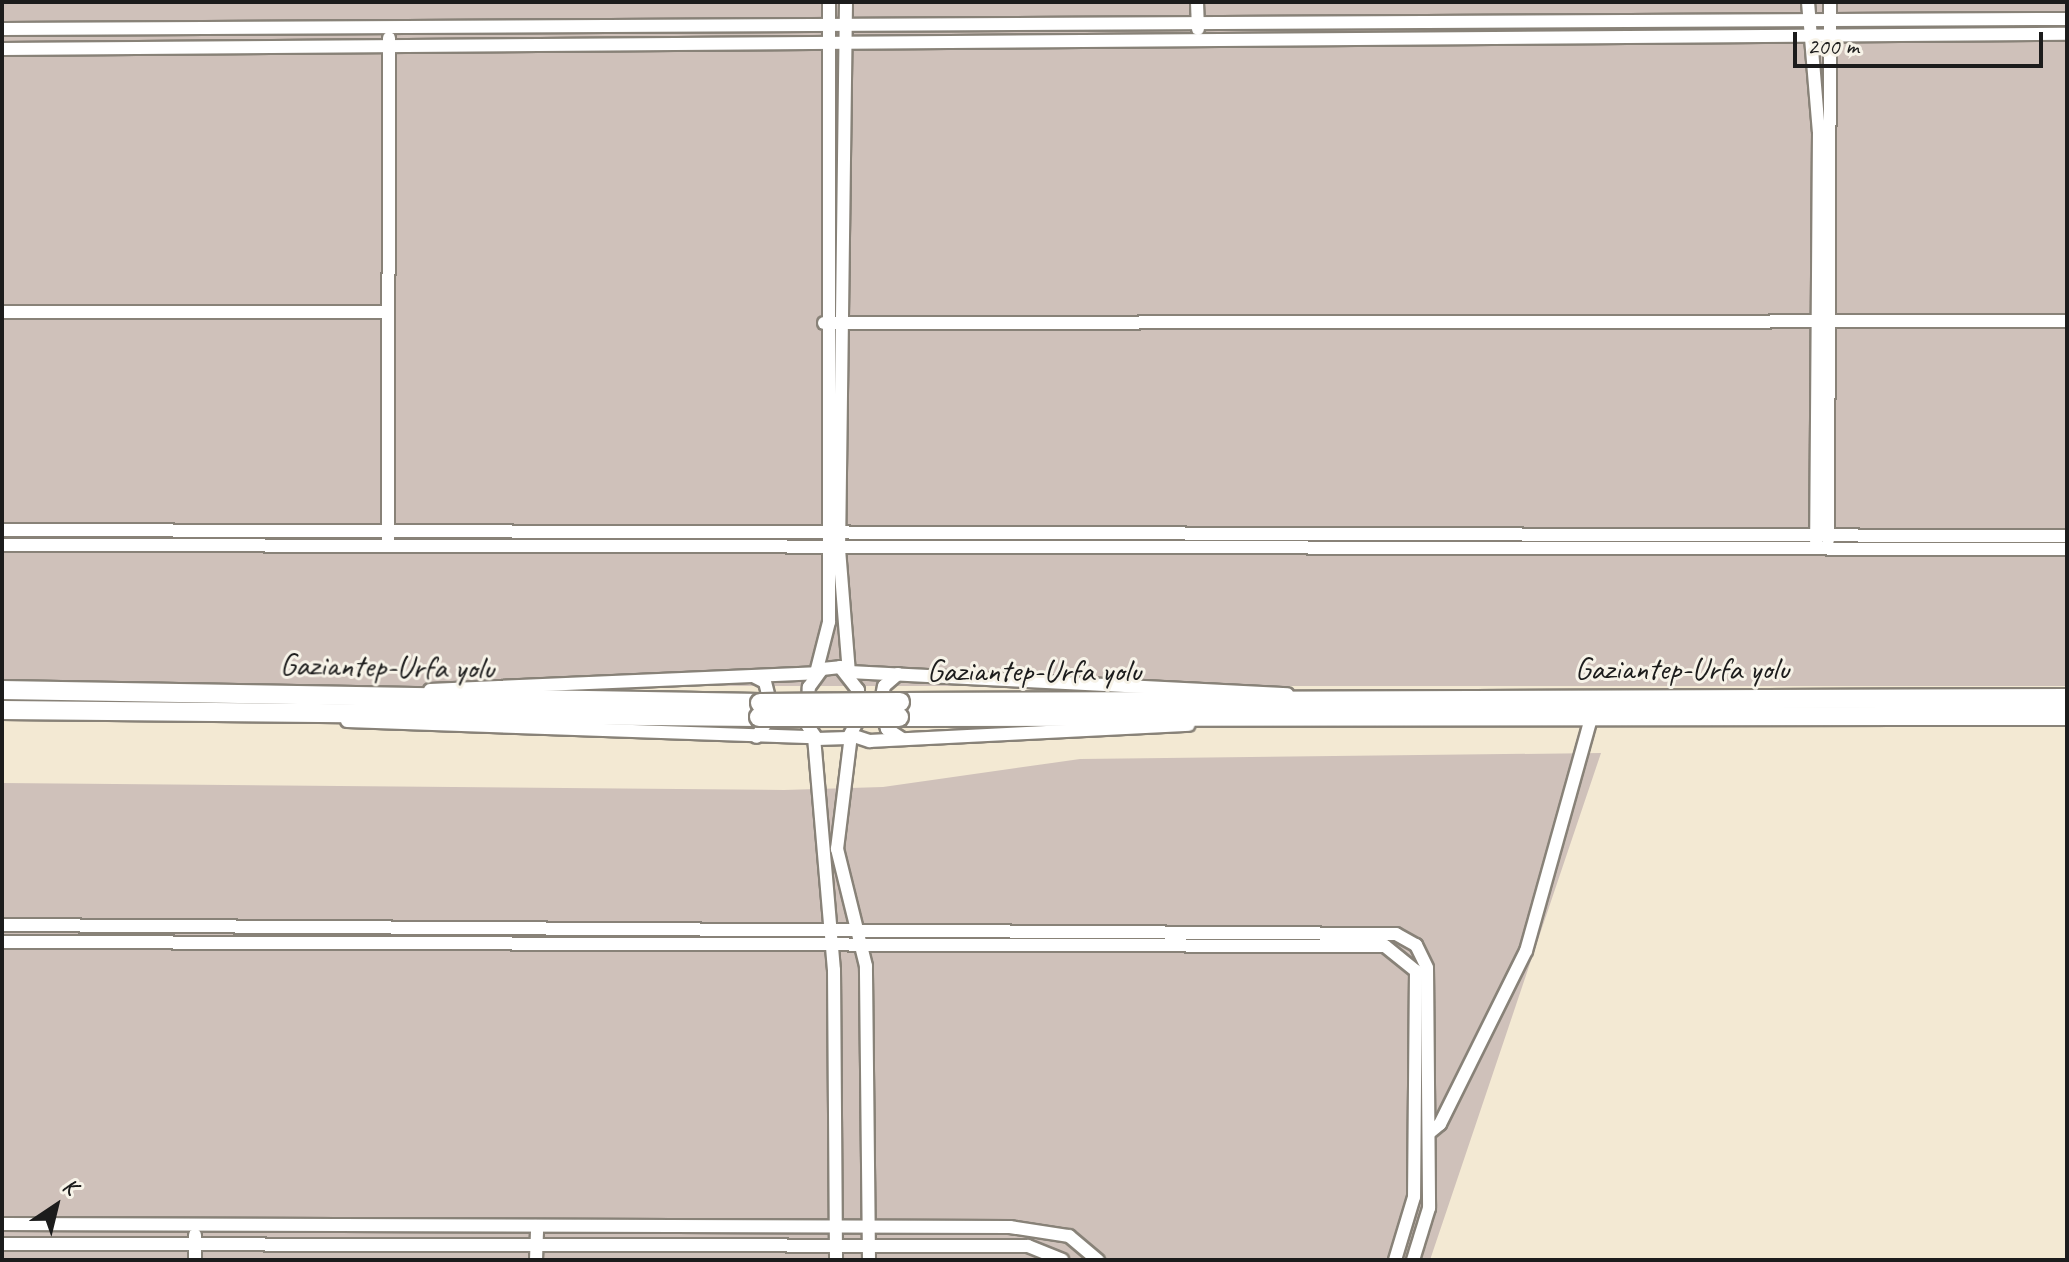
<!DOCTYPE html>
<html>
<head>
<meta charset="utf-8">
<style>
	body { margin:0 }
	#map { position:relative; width:2069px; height:1262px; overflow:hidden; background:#f3e9d3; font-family:Caveat,sans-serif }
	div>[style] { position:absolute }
	.industrial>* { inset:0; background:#cfc1ba; transform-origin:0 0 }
	.roads { filter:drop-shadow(2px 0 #888278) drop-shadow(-2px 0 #888278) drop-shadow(0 2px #888278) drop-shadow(0 -2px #888278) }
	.minor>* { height:12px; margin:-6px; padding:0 6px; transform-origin:6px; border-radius:6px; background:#fff }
	.highway>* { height:18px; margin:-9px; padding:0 9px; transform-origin:9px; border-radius:9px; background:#fff }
	.bridges { filter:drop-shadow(2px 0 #888278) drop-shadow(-2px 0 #888278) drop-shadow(0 2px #888278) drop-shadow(0 -2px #888278) }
	.highway-bridge>* { height:18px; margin:-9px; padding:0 9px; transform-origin:9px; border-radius:9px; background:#fff }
	span { translate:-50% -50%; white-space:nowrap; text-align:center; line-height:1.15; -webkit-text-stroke:6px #f7f3e8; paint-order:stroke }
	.street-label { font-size:32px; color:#1c1c1c }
	.frame { position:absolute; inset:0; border:4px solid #1c1c1c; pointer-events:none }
	.north { position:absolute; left:16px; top:1166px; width:80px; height:80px; -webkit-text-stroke:6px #f7f3e8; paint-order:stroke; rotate:35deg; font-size:22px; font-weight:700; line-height:32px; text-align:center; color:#1c1c1c }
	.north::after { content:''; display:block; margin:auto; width:28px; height:36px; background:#1c1c1c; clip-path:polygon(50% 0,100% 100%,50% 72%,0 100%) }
	.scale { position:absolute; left:1793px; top:32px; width:250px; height:36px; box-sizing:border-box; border:4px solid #1c1c1c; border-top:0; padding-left:10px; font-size:24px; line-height:28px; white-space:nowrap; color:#1c1c1c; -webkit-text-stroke:6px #f7f3e8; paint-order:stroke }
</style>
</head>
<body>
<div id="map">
	<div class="industrial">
		<div style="left:2px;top:2px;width:2065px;height:684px"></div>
		<div style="clip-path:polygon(1601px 753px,1430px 1260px,2px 1260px,2px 783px,784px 790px,883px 787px,1080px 759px)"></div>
	</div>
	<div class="roads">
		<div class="minor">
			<div style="left:846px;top:2px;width:547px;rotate:90.73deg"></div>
			<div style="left:839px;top:549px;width:123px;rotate:85.4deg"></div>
			<div style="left:849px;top:672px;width:439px;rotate:2.9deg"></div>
			<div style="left:1197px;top:2px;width:27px;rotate:88deg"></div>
			<div style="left:1808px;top:2px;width:130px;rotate:85.2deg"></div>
			<div style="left:1819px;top:132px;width:410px;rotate:90.4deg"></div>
			<div style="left:2px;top:29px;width:2065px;rotate:-0.28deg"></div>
			<div style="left:2px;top:49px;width:2065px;rotate:-0.42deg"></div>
			<div style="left:2px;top:312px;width:383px"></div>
			<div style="left:824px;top:323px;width:1243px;rotate:-0.09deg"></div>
			<div style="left:2px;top:530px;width:2065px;rotate:0.17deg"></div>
			<div style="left:1828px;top:540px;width:538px;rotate:-89.79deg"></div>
			<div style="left:388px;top:543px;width:505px;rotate:-89.89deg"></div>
			<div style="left:2px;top:545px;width:2065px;rotate:0.11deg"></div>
			<div style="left:840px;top:667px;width:29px;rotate:52deg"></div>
			<div style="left:858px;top:690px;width:32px;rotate:92deg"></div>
			<div style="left:857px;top:722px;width:18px;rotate:119deg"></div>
			<div style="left:848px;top:738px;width:31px;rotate:178deg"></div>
			<div style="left:817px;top:739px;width:16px;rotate:-125deg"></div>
			<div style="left:808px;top:726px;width:39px;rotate:-89deg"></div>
			<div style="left:809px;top:687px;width:22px;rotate:-54deg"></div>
			<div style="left:822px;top:669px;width:18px;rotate:-6deg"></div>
			<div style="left:898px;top:674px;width:18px;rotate:139deg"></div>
			<div style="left:884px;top:686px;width:20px;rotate:101deg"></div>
			<div style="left:880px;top:706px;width:24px;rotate:73deg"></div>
			<div style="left:887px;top:729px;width:17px;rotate:33deg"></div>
			<div style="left:755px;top:677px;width:11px;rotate:27deg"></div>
			<div style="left:765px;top:682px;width:32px;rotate:76deg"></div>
			<div style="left:773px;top:713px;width:29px;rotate:125deg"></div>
			<div style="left:430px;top:690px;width:386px;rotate:-2.5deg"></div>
			<div style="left:816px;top:673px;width:53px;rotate:-75.7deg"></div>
			<div style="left:829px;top:622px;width:620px;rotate:-90deg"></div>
			<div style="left:347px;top:721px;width:467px;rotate:2deg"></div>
			<div style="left:814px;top:737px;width:234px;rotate:85.1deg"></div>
			<div style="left:834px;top:970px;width:290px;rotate:89.6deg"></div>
			<div style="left:2px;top:925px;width:1394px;rotate:0.37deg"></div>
			<div style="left:1396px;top:934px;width:23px;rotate:29deg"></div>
			<div style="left:1416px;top:945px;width:25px;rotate:64deg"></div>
			<div style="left:1427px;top:968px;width:240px;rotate:89.5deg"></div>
			<div style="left:1429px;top:1208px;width:54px;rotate:107.1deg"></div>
			<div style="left:2px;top:942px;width:1383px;rotate:0.17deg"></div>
			<div style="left:1385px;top:946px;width:40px;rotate:39deg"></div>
			<div style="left:1416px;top:971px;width:226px;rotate:90.5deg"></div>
			<div style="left:1414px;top:1197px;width:66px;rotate:106.8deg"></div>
			<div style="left:1429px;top:1133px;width:14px;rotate:-39deg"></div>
			<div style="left:1440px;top:1124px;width:193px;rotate:-63.6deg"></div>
			<div style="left:1526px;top:951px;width:246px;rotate:-74.4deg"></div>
			<div style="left:2px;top:1224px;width:1008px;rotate:0.17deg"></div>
			<div style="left:1010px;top:1227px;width:60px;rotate:8.7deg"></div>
			<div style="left:1069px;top:1236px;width:38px;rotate:40deg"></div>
			<div style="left:195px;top:1235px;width:25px;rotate:90deg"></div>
			<div style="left:2px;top:1244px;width:1026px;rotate:0.11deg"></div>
			<div style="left:1028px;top:1246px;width:37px;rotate:22deg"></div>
			<div style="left:536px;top:1260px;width:34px;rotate:-88deg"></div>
			<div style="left:869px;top:1260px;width:294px;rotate:-90.6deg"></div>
			<div style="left:866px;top:966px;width:121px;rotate:-103.9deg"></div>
			<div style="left:837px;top:849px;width:115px;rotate:-83deg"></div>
			<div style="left:851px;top:735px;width:20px;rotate:18deg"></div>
			<div style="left:870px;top:741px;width:319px;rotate:-2.9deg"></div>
		</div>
		<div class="highway">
			<div style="left:2px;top:690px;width:758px;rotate:0.98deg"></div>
			<div style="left:900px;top:702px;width:1167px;rotate:-0.2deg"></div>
			<div style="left:2px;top:710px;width:757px;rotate:0.53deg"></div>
			<div style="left:899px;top:717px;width:1168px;rotate:-0.05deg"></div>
		</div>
	</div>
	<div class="bridges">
		<div class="highway-bridge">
			<div style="left:760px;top:703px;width:140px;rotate:-0.4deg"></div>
			<div style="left:759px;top:717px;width:140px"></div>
		</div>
	</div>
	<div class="street-label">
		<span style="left:387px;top:667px;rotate:1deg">Gaziantep-Urfa yolu</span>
		<span style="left:1682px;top:669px">Gaziantep-Urfa yolu</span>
		<span style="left:1034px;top:671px">Gaziantep-Urfa yolu</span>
	</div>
	<div class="frame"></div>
	<div class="north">K</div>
	<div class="scale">200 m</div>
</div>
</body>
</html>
